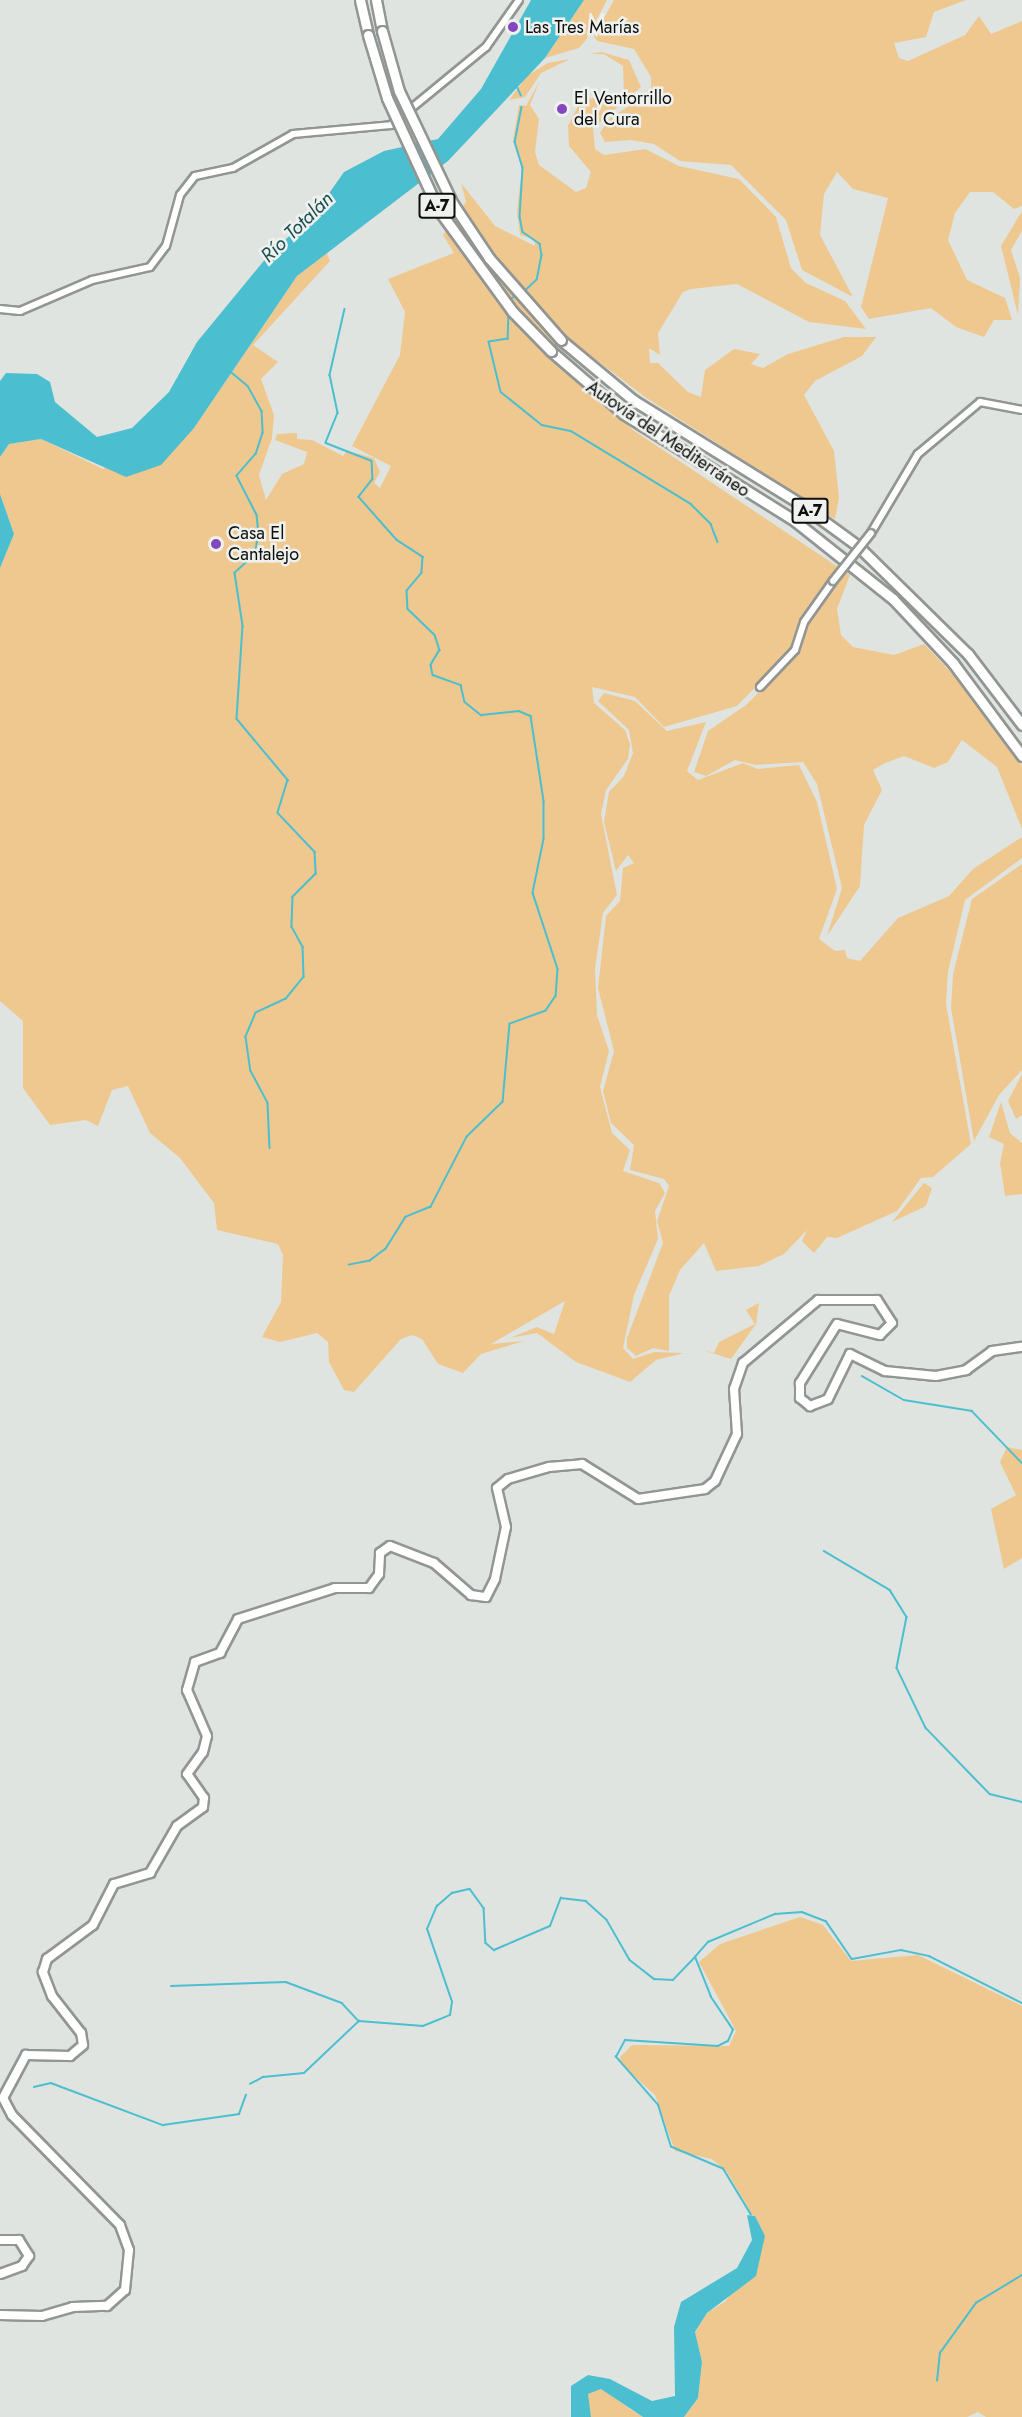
<!DOCTYPE html>
<html>
<head>
<meta charset="utf-8">
<style>
	body { margin:0 }
	#map { position:relative; width:1022px; height:2417px; overflow:hidden; background:#e0e4e0; font-family:Jost,sans-serif }
	div>[style] { position:absolute }
	.green>* { inset:0; background:#efc88f }
	.water>* { inset:0; background:#4bbfcf }
	.stream>* { height:1.5px; margin:-0.75px; padding:0 0.75px; transform-origin:0.75px; border-radius:0.75px; background:#4bbfcf }
	.roads { filter:drop-shadow(2px 0 #929692) drop-shadow(-2px 0 #929692) drop-shadow(0 2px #929692) drop-shadow(0 -2px #929692) }
	.minor>* { height:6px; margin:-3px; padding:0 3px; transform-origin:3px; border-radius:3px; background:#fff }
	.major>* { height:8px; margin:-4px; padding:0 4px; transform-origin:4px; border-radius:4px; background:#fff }
	.highway>* { height:9px; margin:-4.5px; padding:0 4.5px; transform-origin:4.5px; border-radius:4.5px; background:#fff }
	.bridges { filter:drop-shadow(2px 0 #929692) drop-shadow(-2px 0 #929692) drop-shadow(0 2px #929692) drop-shadow(0 -2px #929692) }
	.minor-bridge>* { height:6px; margin:-3px; padding:0 3px; transform-origin:3px; border-radius:3px; background:#fff }
	.highway-bridge>* { height:9px; margin:-4.5px; padding:0 4.5px; transform-origin:4.5px; border-radius:4.5px; background:#fff }
	.dots>* { width:16px; height:16px; translate:-50% -50%; box-sizing:border-box; border:3px solid #eef1ed; border-radius:50% }
	span { translate:-50% -50%; white-space:nowrap; text-align:center; line-height:1.15; -webkit-text-stroke:5px #eef1ed; paint-order:stroke }
	.shield-label span { padding:2px 4px; background:#eef1ed; border:2px solid; border-radius:4px; -webkit-text-stroke-width:0 }
	.shield-label { font-size:16px; color:#0d0e0d; font-weight:700 }
	.poi-label { font-size:18px; color:#0d0e0d }
	.left { translate:0 -50%; text-align:left }
	.street-label { font-size:18px; color:#0d0e0d }
	.water-label { font-size:20px; color:#1d4f56; font-style:italic }
</style>
</head>
<body>
<div id="map">
	<div class="green">
		<div style="clip-path:polygon(584px 0,607px 0,586px 40px,579px 48px,545px 58px)"></div>
		<div style="clip-path:polygon(614px 0,966px 0,934px 12px,926px 37px,894px 43px,899px 58px,908px 61px,965px 35px,979px 16px,991px 34px,1022px 21px,1022px 206px,1014px 209px,993px 192px,970px 192px,955px 213px,948px 240px,967px 280px,1005px 298px,1012px 320px,994px 320px,984px 337px,956px 327px,931px 308px,869px 319px,861px 307px,888px 198px,853px 189px,837px 172px,824px 194px,820px 235px,853px 297px,802px 270px,786px 220px,731px 165px,680px 161px,654px 144px,631px 140px,605px 142px,600px 133px,609px 119px,651px 92px,651px 77px,634px 49px,597px 41px,594px 36px)"></div>
		<div style="clip-path:polygon(601px 52px,629px 60px,641px 87px,593px 128px,595px 149px,604px 155px,645px 149px,679px 166px,739px 179px,776px 217px,791px 268px,806px 283px,845px 301px,866px 329px,809px 322px,737px 284px,691px 289px,683px 292px,658px 333px,660px 355px,649px 348px,650px 363px,658px 363px,688px 392px,701px 397px,705px 370px,734px 349px,760px 354px,751px 364px,763px 368px,788px 354px,844px 337px,876px 337px,862px 356px,815px 381px,804px 395px,834px 451px,839px 498px,835px 519px,645px 397px,565px 336px,547px 355px,633px 430px,850px 575px,837px 609px,841px 635px,853px 647px,894px 655px,924px 644px,983px 706px,1022px 766px,1022px 829px,997px 767px,962px 740px,948px 762px,934px 768px,904px 756px,885px 763px,873px 770px,882px 790px,864px 825px,860px 886px,827px 936px,842px 888px,817px 784px,803px 762px,755px 765px,735px 760px,706px 776px,694px 772px,708px 731px,746px 705px,794px 657px,808px 620px,835px 583px,830px 579px,808px 606px,793px 649px,737px 706px,664px 727px,635px 697px,592px 687px,594px 703px,625px 730px,630px 744px,628px 759px,606px 790px,601px 814px,617px 895px,603px 913px,595px 969px,597px 1015px,609px 1051px,600px 1087px,612px 1133px,630px 1150px,623px 1171px,659px 1183px,665px 1193px,655px 1211px,658px 1239px,634px 1295px,623px 1348px,633px 1359px,654px 1352px,684px 1353px,656px 1360px,630px 1382px,576px 1362px,537px 1333px,510px 1338px,537px 1327px,554px 1334px,565px 1301px,491px 1344px,524px 1341px,481px 1354px,463px 1373px,438px 1364px,422px 1339px,412px 1335px,401px 1339px,354px 1392px,344px 1390px,329px 1362px,328px 1342px,317px 1333px,280px 1342px,262px 1337px,281px 1302px,283px 1255px,278px 1244px,217px 1230px,214px 1203px,180px 1158px,150px 1133px,128px 1086px,112px 1090px,98px 1126px,86px 1120px,50px 1125px,23px 1088px,23px 1021px,0 1001px,0 568px,14px 534px,0 494px,0 457px,9px 444px,41px 439px,103px 469px,194px 428px,297px 276px,327px 253px,330px 261px,253px 345px,278px 362px,261px 379px,274px 415px,272px 438px,259px 475px,266px 500px,282px 474px,304px 464px,307px 452px,275px 440px,277px 434px,297px 433px,297px 439px,312px 440px,343px 456px,347px 451px,374px 458px,380px 472px,374px 483px,380px 488px,391px 466px,352px 446px,400px 355px,405px 312px,388px 279px,454px 253px,443px 235px,466px 202px,461px 183px,495px 226px,535px 246px,534px 239px,520px 235px,517px 211px,522px 169px,513px 140px,519px 105px,526px 106px,540px 80px,530px 105px,539px 119px,535px 152px,539px 165px,576px 192px,586px 188px,591px 172px,569px 146px,568px 126px,581px 100px,624px 93px,623px 66px,604px 54px,590px 54px)"></div>
		<div style="clip-path:polygon(570px 59px,541px 73px,525px 97px,509px 100px,528px 75px,548px 63px)"></div>
		<div style="clip-path:polygon(1022px 211px,1022px 231px,1011px 250px,1020px 278px,1018px 315px,1001px 246px)"></div>
		<div style="clip-path:polygon(604px 693px,635px 701px,667px 731px,706px 722px,687px 771px,698px 780px,743px 763px,758px 769px,799px 765px,817px 802px,837px 889px,819px 939px,835px 951px,845px 950px,847px 958px,860px 961px,898px 918px,949px 896px,973px 869px,1022px 837px,1022px 858px,965px 900px,948px 972px,946px 1004px,971px 1144px,933px 1177px,921px 1178px,897px 1211px,837px 1238px,827px 1237px,814px 1253px,802px 1241px,807px 1230px,784px 1254px,759px 1266px,716px 1271px,704px 1243px,680px 1270px,669px 1296px,669px 1351px,653px 1348px,636px 1356px,627px 1348px,627px 1338px,663px 1243px,657px 1221px,669px 1186px,664px 1179px,630px 1170px,634px 1145px,611px 1123px,603px 1091px,614px 1051px,598px 988px,606px 916px,620px 901px,623px 868px,634px 863px,628px 855px,616px 871px,604px 822px,609px 792px,624px 776px,633px 753px,629px 730px,598px 701px)"></div>
		<div style="clip-path:polygon(1022px 864px,1022px 1070px,999px 1095px,974px 1141px,951px 1008px,953px 974px,972px 899px)"></div>
		<div style="clip-path:polygon(1022px 1074px,1022px 1115px,1016px 1119px,1008px 1101px)"></div>
		<div style="clip-path:polygon(1001px 1102px,1010px 1133px,1022px 1143px,1022px 1194px,1005px 1196px,1000px 1163px,1004px 1144px,989px 1137px)"></div>
		<div style="clip-path:polygon(924px 1183px,932px 1188px,926px 1206px,892px 1222px)"></div>
		<div style="clip-path:polygon(759px 1303px,756px 1324px,731px 1359px,699px 1349px,714px 1353px,719px 1342px,755px 1324px,746px 1310px)"></div>
		<div style="clip-path:polygon(1007px 1447px,1022px 1450px,1022px 1558px,1004px 1569px,991px 1509px,1016px 1495px,1000px 1462px)"></div>
		<div style="clip-path:polygon(800px 1917px,823px 1925px,851px 1961px,918px 1955px,1022px 2006px,1022px 2417px,986px 2417px,978px 2412px,967px 2417px,684px 2417px,698px 2398px,702px 2362px,695px 2333px,707px 2313px,726px 2301px,765px 2236px,727px 2172px,712px 2159px,675px 2151px,655px 2095px,621px 2064px,620px 2057px,632px 2045px,729px 2046px,736px 2031px,699px 1962px,720px 1944px)"></div>
		<div style="clip-path:polygon(602px 2389px,630px 2409px,643px 2417px,591px 2417px,587px 2394px)"></div>
	</div>
	<div class="water">
		<div style="clip-path:polygon(531px 0,584px 0,545px 58px,448px 161px,297px 276px,194px 428px,161px 465px,126px 477px,41px 439px,9px 444px,0 457px,0 381px,6px 373px,37px 374px,50px 382px,55px 402px,97px 437px,132px 428px,169px 392px,197px 342px,267px 257px,318px 209px,344px 172px,384px 151px,438px 139px,481px 89px)"></div>
		<div style="clip-path:polygon(0 494px,14px 534px,0 568px)"></div>
		<div style="clip-path:polygon(747px 2215px,755px 2216px,765px 2236px,756px 2276px,707px 2313px,695px 2332px,702px 2362px,698px 2398px,684px 2417px,643px 2417px,601px 2389px,588px 2394px,591px 2417px,571px 2417px,571px 2386px,588px 2375px,610px 2379px,652px 2401px,675px 2396px,674px 2327px,681px 2302px,737px 2268px,752px 2240px)"></div>
	</div>
	<div class="stream">
		<div style="left:518px;top:88px;width:8px;rotate:67deg"></div>
		<div style="left:522px;top:107px;width:36px;rotate:101deg"></div>
		<div style="left:515px;top:142px;width:27px;rotate:73deg"></div>
		<div style="left:523px;top:168px;width:49px;rotate:93.5deg"></div>
		<div style="left:520px;top:217px;width:15px;rotate:79deg"></div>
		<div style="left:523px;top:232px;width:21px;rotate:35deg"></div>
		<div style="left:540px;top:244px;width:11px;rotate:80deg"></div>
		<div style="left:542px;top:255px;width:25px;rotate:101deg"></div>
		<div style="left:537px;top:280px;width:18px;rotate:137deg"></div>
		<div style="left:509px;top:300px;width:9px;rotate:-32deg"></div>
		<div style="left:345px;top:309px;width:68px;rotate:102.8deg"></div>
		<div style="left:330px;top:375px;width:39px;rotate:78deg"></div>
		<div style="left:338px;top:413px;width:32px;rotate:112deg"></div>
		<div style="left:326px;top:443px;width:49px;rotate:21.4deg"></div>
		<div style="left:372px;top:461px;width:18px;rotate:87deg"></div>
		<div style="left:373px;top:479px;width:23px;rotate:128deg"></div>
		<div style="left:359px;top:497px;width:57px;rotate:48.5deg"></div>
		<div style="left:397px;top:540px;width:31px;rotate:33deg"></div>
		<div style="left:423px;top:557px;width:16px;rotate:94deg"></div>
		<div style="left:422px;top:573px;width:23px;rotate:130deg"></div>
		<div style="left:407px;top:591px;width:18px;rotate:87deg"></div>
		<div style="left:408px;top:609px;width:37px;rotate:44deg"></div>
		<div style="left:435px;top:635px;width:16px;rotate:72deg"></div>
		<div style="left:440px;top:650px;width:17px;rotate:121deg"></div>
		<div style="left:431px;top:665px;width:10px;rotate:79deg"></div>
		<div style="left:433px;top:675px;width:30px;rotate:20deg"></div>
		<div style="left:461px;top:685px;width:17px;rotate:77deg"></div>
		<div style="left:465px;top:702px;width:21px;rotate:39deg"></div>
		<div style="left:481px;top:715px;width:38px;rotate:-6deg"></div>
		<div style="left:519px;top:711px;width:13px;rotate:23deg"></div>
		<div style="left:531px;top:716px;width:86px;rotate:81.3deg"></div>
		<div style="left:544px;top:801px;width:38px;rotate:90deg"></div>
		<div style="left:544px;top:839px;width:55px;rotate:101.5deg"></div>
		<div style="left:533px;top:893px;width:80px;rotate:71.8deg"></div>
		<div style="left:558px;top:969px;width:27px;rotate:94deg"></div>
		<div style="left:556px;top:996px;width:18px;rotate:124deg"></div>
		<div style="left:546px;top:1011px;width:38px;rotate:160deg"></div>
		<div style="left:510px;top:1024px;width:78px;rotate:95.1deg"></div>
		<div style="left:503px;top:1102px;width:50px;rotate:135.8deg"></div>
		<div style="left:467px;top:1137px;width:79px;rotate:117.2deg"></div>
		<div style="left:431px;top:1207px;width:27px;rotate:158deg"></div>
		<div style="left:406px;top:1217px;width:38px;rotate:122deg"></div>
		<div style="left:386px;top:1249px;width:20px;rotate:143deg"></div>
		<div style="left:370px;top:1261px;width:21px;rotate:169deg"></div>
		<div style="left:509px;top:313px;width:26px;rotate:92deg"></div>
		<div style="left:508px;top:339px;width:19px;rotate:171deg"></div>
		<div style="left:489px;top:342px;width:51px;rotate:76.5deg"></div>
		<div style="left:501px;top:392px;width:53px;rotate:38.8deg"></div>
		<div style="left:542px;top:425px;width:30px;rotate:12deg"></div>
		<div style="left:571px;top:431px;width:140px;rotate:31.3deg"></div>
		<div style="left:691px;top:504px;width:28px;rotate:45deg"></div>
		<div style="left:711px;top:524px;width:19px;rotate:69deg"></div>
		<div style="left:230px;top:371px;width:23px;rotate:40deg"></div>
		<div style="left:248px;top:386px;width:29px;rotate:61deg"></div>
		<div style="left:262px;top:411px;width:22px;rotate:87deg"></div>
		<div style="left:263px;top:433px;width:22px;rotate:108deg"></div>
		<div style="left:256px;top:454px;width:29px;rotate:131deg"></div>
		<div style="left:237px;top:476px;width:44px;rotate:62.9deg"></div>
		<div style="left:257px;top:515px;width:18px;rotate:84deg"></div>
		<div style="left:259px;top:533px;width:22px;rotate:100deg"></div>
		<div style="left:255px;top:555px;width:27px;rotate:138deg"></div>
		<div style="left:235px;top:573px;width:54px;rotate:81.4deg"></div>
		<div style="left:243px;top:626px;width:93px;rotate:93.7deg"></div>
		<div style="left:237px;top:719px;width:80px;rotate:50.1deg"></div>
		<div style="left:288px;top:780px;width:34px;rotate:107deg"></div>
		<div style="left:278px;top:813px;width:54px;rotate:46.5deg"></div>
		<div style="left:315px;top:852px;width:22px;rotate:87deg"></div>
		<div style="left:316px;top:874px;width:33px;rotate:135deg"></div>
		<div style="left:293px;top:897px;width:30px;rotate:92deg"></div>
		<div style="left:292px;top:927px;width:23px;rotate:61deg"></div>
		<div style="left:303px;top:947px;width:30px;rotate:88deg"></div>
		<div style="left:304px;top:977px;width:28px;rotate:129deg"></div>
		<div style="left:286px;top:999px;width:33px;rotate:155deg"></div>
		<div style="left:256px;top:1013px;width:26px;rotate:113deg"></div>
		<div style="left:246px;top:1037px;width:34px;rotate:82deg"></div>
		<div style="left:251px;top:1071px;width:36px;rotate:62deg"></div>
		<div style="left:268px;top:1103px;width:45px;rotate:87.5deg"></div>
		<div style="left:862px;top:1376px;width:48px;rotate:29.7deg"></div>
		<div style="left:904px;top:1400px;width:69px;rotate:9.2deg"></div>
		<div style="left:972px;top:1411px;width:72px;rotate:46.1deg"></div>
		<div style="left:824px;top:1551px;width:77px;rotate:30.6deg"></div>
		<div style="left:890px;top:1590px;width:32px;rotate:58deg"></div>
		<div style="left:907px;top:1617px;width:52px;rotate:101.1deg"></div>
		<div style="left:897px;top:1668px;width:67px;rotate:64.2deg"></div>
		<div style="left:926px;top:1728px;width:92px;rotate:45.9deg"></div>
		<div style="left:990px;top:1794px;width:33px;rotate:14deg"></div>
		<div style="left:171px;top:1986px;width:115px;rotate:-2deg"></div>
		<div style="left:286px;top:1982px;width:60px;rotate:20.6deg"></div>
		<div style="left:342px;top:2003px;width:25px;rotate:47deg"></div>
		<div style="left:359px;top:2021px;width:64px;rotate:4.5deg"></div>
		<div style="left:423px;top:2026px;width:29px;rotate:-22deg"></div>
		<div style="left:450px;top:2015px;width:13px;rotate:-81deg"></div>
		<div style="left:452px;top:2002px;width:77px;rotate:-108.9deg"></div>
		<div style="left:427px;top:1929px;width:25px;rotate:-67deg"></div>
		<div style="left:437px;top:1906px;width:20px;rotate:-41deg"></div>
		<div style="left:452px;top:1893px;width:18px;rotate:-13deg"></div>
		<div style="left:470px;top:1889px;width:24px;rotate:54deg"></div>
		<div style="left:484px;top:1908px;width:35px;rotate:87deg"></div>
		<div style="left:486px;top:1943px;width:11px;rotate:41deg"></div>
		<div style="left:494px;top:1950px;width:61px;rotate:-23.2deg"></div>
		<div style="left:550px;top:1926px;width:30px;rotate:-69deg"></div>
		<div style="left:561px;top:1898px;width:25px;rotate:7deg"></div>
		<div style="left:586px;top:1901px;width:28px;rotate:42deg"></div>
		<div style="left:607px;top:1920px;width:46px;rotate:60.1deg"></div>
		<div style="left:630px;top:1960px;width:31px;rotate:38deg"></div>
		<div style="left:654px;top:1979px;width:19px;rotate:3deg"></div>
		<div style="left:673px;top:1980px;width:32px;rotate:-46deg"></div>
		<div style="left:250px;top:2084px;width:15px;rotate:-28deg"></div>
		<div style="left:263px;top:2077px;width:41px;rotate:-5.6deg"></div>
		<div style="left:304px;top:2073px;width:76px;rotate:-43.4deg"></div>
		<div style="left:34px;top:2087px;width:17px;rotate:-13deg"></div>
		<div style="left:51px;top:2083px;width:120px;rotate:20.6deg"></div>
		<div style="left:163px;top:2125px;width:77px;rotate:-8.2deg"></div>
		<div style="left:239px;top:2114px;width:20px;rotate:-70deg"></div>
		<div style="left:751px;top:2215px;width:54px;rotate:-121.3deg"></div>
		<div style="left:723px;top:2169px;width:56px;rotate:-157.1deg"></div>
		<div style="left:671px;top:2147px;width:44px;rotate:-107.2deg"></div>
		<div style="left:658px;top:2105px;width:64px;rotate:-131.2deg"></div>
		<div style="left:616px;top:2057px;width:19px;rotate:-62deg"></div>
		<div style="left:625px;top:2040px;width:93px;rotate:3.7deg"></div>
		<div style="left:718px;top:2046px;width:11px;rotate:-27deg"></div>
		<div style="left:728px;top:2041px;width:12px;rotate:-66deg"></div>
		<div style="left:733px;top:2030px;width:40px;rotate:-124deg"></div>
		<div style="left:711px;top:1997px;width:43px;rotate:-111.8deg"></div>
		<div style="left:695px;top:1957px;width:20px;rotate:-49deg"></div>
		<div style="left:708px;top:1942px;width:73px;rotate:-22.7deg"></div>
		<div style="left:775px;top:1914px;width:27px;rotate:-4deg"></div>
		<div style="left:802px;top:1912px;width:26px;rotate:21deg"></div>
		<div style="left:826px;top:1921px;width:46px;rotate:55.6deg"></div>
		<div style="left:852px;top:1959px;width:50px;rotate:-10.4deg"></div>
		<div style="left:901px;top:1950px;width:29px;rotate:12deg"></div>
		<div style="left:929px;top:1956px;width:104px;rotate:26.8deg"></div>
		<div style="left:937px;top:2381px;width:28px;rotate:-84deg"></div>
		<div style="left:940px;top:2353px;width:62px;rotate:-54.2deg"></div>
		<div style="left:976px;top:2303px;width:54px;rotate:-31.3deg"></div>
	</div>
	<div class="roads">
		<div class="minor">
			<div style="left:0;top:309px;width:20px;rotate:6deg"></div>
			<div style="left:20px;top:311px;width:78px;rotate:-23.3deg"></div>
			<div style="left:92px;top:280px;width:59px;rotate:-12.6deg"></div>
			<div style="left:150px;top:267px;width:26px;rotate:-53deg"></div>
			<div style="left:166px;top:246px;width:53px;rotate:-74.6deg"></div>
			<div style="left:180px;top:195px;width:24px;rotate:-52deg"></div>
			<div style="left:195px;top:176px;width:39px;rotate:-12deg"></div>
			<div style="left:233px;top:168px;width:69px;rotate:-29.5deg"></div>
			<div style="left:293px;top:134px;width:98px;rotate:-5.2deg"></div>
			<div style="left:391px;top:125px;width:123px;rotate:-39.4deg"></div>
			<div style="left:486px;top:47px;width:57px;rotate:-54.9deg"></div>
			<div style="left:871px;top:533px;width:92px;rotate:-59.3deg"></div>
			<div style="left:918px;top:454px;width:81px;rotate:-40deg"></div>
			<div style="left:980px;top:402px;width:43px;rotate:10.8deg"></div>
			<div style="left:760px;top:687px;width:51px;rotate:-46.6deg"></div>
			<div style="left:795px;top:650px;width:29px;rotate:-72deg"></div>
			<div style="left:804px;top:622px;width:50px;rotate:-54.7deg"></div>
		</div>
		<div class="major">
			<div style="left:0;top:2240px;width:19px"></div>
			<div style="left:19px;top:2240px;width:19px;rotate:58deg"></div>
			<div style="left:29px;top:2256px;width:12px;rotate:125deg"></div>
			<div style="left:22px;top:2266px;width:23px;rotate:160deg"></div>
			<div style="left:0;top:2315px;width:42px;rotate:1.4deg"></div>
			<div style="left:42px;top:2316px;width:32px;rotate:-16deg"></div>
			<div style="left:73px;top:2307px;width:34px;rotate:-2deg"></div>
			<div style="left:107px;top:2306px;width:24px;rotate:-42deg"></div>
			<div style="left:125px;top:2290px;width:40px;rotate:-84.3deg"></div>
			<div style="left:129px;top:2250px;width:27px;rotate:-110deg"></div>
			<div style="left:120px;top:2225px;width:154px;rotate:-134.5deg"></div>
			<div style="left:12px;top:2115px;width:19px;rotate:-118deg"></div>
			<div style="left:3px;top:2098px;width:49px;rotate:-61.9deg"></div>
			<div style="left:26px;top:2055px;width:44px;rotate:1.3deg"></div>
			<div style="left:70px;top:2056px;width:17px;rotate:-40deg"></div>
			<div style="left:83px;top:2045px;width:12px;rotate:-99deg"></div>
			<div style="left:81px;top:2033px;width:47px;rotate:-128.1deg"></div>
			<div style="left:52px;top:1996px;width:26px;rotate:-111deg"></div>
			<div style="left:43px;top:1972px;width:14px;rotate:-73deg"></div>
			<div style="left:47px;top:1959px;width:57px;rotate:-36.5deg"></div>
			<div style="left:93px;top:1925px;width:46px;rotate:-62.9deg"></div>
			<div style="left:114px;top:1884px;width:38px;rotate:-17deg"></div>
			<div style="left:150px;top:1873px;width:54px;rotate:-60.1deg"></div>
			<div style="left:177px;top:1826px;width:32px;rotate:-36deg"></div>
			<div style="left:203px;top:1807px;width:9px;rotate:-84deg"></div>
			<div style="left:204px;top:1798px;width:29px;rotate:-125deg"></div>
			<div style="left:187px;top:1774px;width:27px;rotate:-54deg"></div>
			<div style="left:203px;top:1752px;width:16px;rotate:-76deg"></div>
			<div style="left:207px;top:1736px;width:50px;rotate:-113.5deg"></div>
			<div style="left:187px;top:1690px;width:29px;rotate:-74deg"></div>
			<div style="left:195px;top:1662px;width:27px;rotate:-20deg"></div>
			<div style="left:220px;top:1653px;width:38px;rotate:-62deg"></div>
			<div style="left:238px;top:1619px;width:102px;rotate:-17.7deg"></div>
			<div style="left:335px;top:1588px;width:34px"></div>
			<div style="left:369px;top:1588px;width:17px;rotate:-54deg"></div>
			<div style="left:379px;top:1574px;width:21px;rotate:-87deg"></div>
			<div style="left:380px;top:1553px;width:12px;rotate:-35deg"></div>
			<div style="left:390px;top:1546px;width:47px;rotate:21.1deg"></div>
			<div style="left:434px;top:1563px;width:49px;rotate:40.9deg"></div>
			<div style="left:471px;top:1595px;width:15px;rotate:8deg"></div>
			<div style="left:486px;top:1597px;width:20px;rotate:-63deg"></div>
			<div style="left:495px;top:1579px;width:53px;rotate:-78.1deg"></div>
			<div style="left:506px;top:1527px;width:40px;rotate:-103deg"></div>
			<div style="left:497px;top:1488px;width:14px;rotate:-39deg"></div>
			<div style="left:508px;top:1479px;width:43px;rotate:-16.3deg"></div>
			<div style="left:549px;top:1467px;width:33px;rotate:-5deg"></div>
			<div style="left:582px;top:1464px;width:66px;rotate:32deg"></div>
			<div style="left:638px;top:1499px;width:68px;rotate:-8.5deg"></div>
			<div style="left:705px;top:1489px;width:13px;rotate:-39deg"></div>
			<div style="left:715px;top:1481px;width:52px;rotate:-64.9deg"></div>
			<div style="left:737px;top:1434px;width:45px;rotate:-93.8deg"></div>
			<div style="left:734px;top:1389px;width:28px;rotate:-71deg"></div>
			<div style="left:743px;top:1363px;width:98px;rotate:-40deg"></div>
			<div style="left:818px;top:1300px;width:59px"></div>
			<div style="left:877px;top:1300px;width:27px;rotate:57deg"></div>
			<div style="left:892px;top:1323px;width:17px;rotate:135deg"></div>
			<div style="left:880px;top:1335px;width:44px;rotate:-165.7deg"></div>
			<div style="left:837px;top:1324px;width:70px;rotate:122.1deg"></div>
			<div style="left:800px;top:1383px;width:15px;rotate:90deg"></div>
			<div style="left:800px;top:1398px;width:13px;rotate:39deg"></div>
			<div style="left:810px;top:1406px;width:19px;rotate:-21deg"></div>
			<div style="left:828px;top:1399px;width:50px;rotate:-63.9deg"></div>
			<div style="left:850px;top:1354px;width:39px;rotate:26deg"></div>
			<div style="left:885px;top:1371px;width:51px;rotate:5.6deg"></div>
			<div style="left:936px;top:1376px;width:31px;rotate:-11deg"></div>
			<div style="left:966px;top:1370px;width:32px;rotate:-36deg"></div>
			<div style="left:992px;top:1351px;width:30px;rotate:-8deg"></div>
		</div>
		<div class="highway">
			<div style="left:360px;top:0;width:36px;rotate:77deg"></div>
			<div style="left:376px;top:0;width:32px;rotate:79deg"></div>
			<div style="left:561px;top:340px;width:94px;rotate:39.8deg"></div>
			<div style="left:633px;top:400px;width:195px;rotate:31.8deg"></div>
			<div style="left:799px;top:503px;width:73px;rotate:36.1deg"></div>
			<div style="left:858px;top:546px;width:154px;rotate:44.5deg"></div>
			<div style="left:968px;top:654px;width:89px;rotate:52.7deg"></div>
			<div style="left:551px;top:351px;width:96px;rotate:40.8deg"></div>
			<div style="left:624px;top:414px;width:202px;rotate:32deg"></div>
			<div style="left:795px;top:521px;width:125px;rotate:38.5deg"></div>
			<div style="left:893px;top:599px;width:88px;rotate:46.8deg"></div>
			<div style="left:953px;top:663px;width:116px;rotate:53.4deg"></div>
		</div>
	</div>
	<div class="bridges">
		<div class="minor-bridge">
			<div style="left:833px;top:581px;width:61px;rotate:-51.6deg"></div>
		</div>
		<div class="highway-bridge">
			<div style="left:382px;top:31px;width:62px;rotate:74.2deg"></div>
			<div style="left:399px;top:91px;width:125px;rotate:64.5deg"></div>
			<div style="left:453px;top:204px;width:65px;rotate:56.3deg"></div>
			<div style="left:489px;top:258px;width:109px;rotate:48.7deg"></div>
			<div style="left:368px;top:35px;width:66px;rotate:73.2deg"></div>
			<div style="left:387px;top:98px;width:122px;rotate:65.3deg"></div>
			<div style="left:438px;top:209px;width:126px;rotate:54deg"></div>
			<div style="left:512px;top:311px;width:56px;rotate:45.7deg"></div>
		</div>
	</div>
	<div class="dots">
		<div style="left:513px;top:27px;background:#8547bd"></div>
		<div style="left:562px;top:109px;background:#8547bd"></div>
		<div style="left:216px;top:544px;background:#8547bd"></div>
	</div>
	<div class="shield-label">
		<span style="left:437px;top:206px">A-7</span>
		<span style="left:810px;top:511px">A-7</span>
	</div>
	<div class="poi-label">
		<span class="left" style="left:525px;top:27px">Las Tres Marías</span>
		<span class="left" style="left:574px;top:109px">El Ventorrillo<br>del Cura</span>
		<span class="left" style="left:228px;top:544px">Casa El<br>Cantalejo</span>
	</div>
	<div class="street-label">
		<span style="left:668px;top:439px;rotate:34deg">Autovía del Mediterráneo</span>
	</div>
	<div class="water-label">
		<span style="left:297px;top:227px;rotate:-44deg">Río Totalán</span>
	</div>
</div>
</body>
</html>
